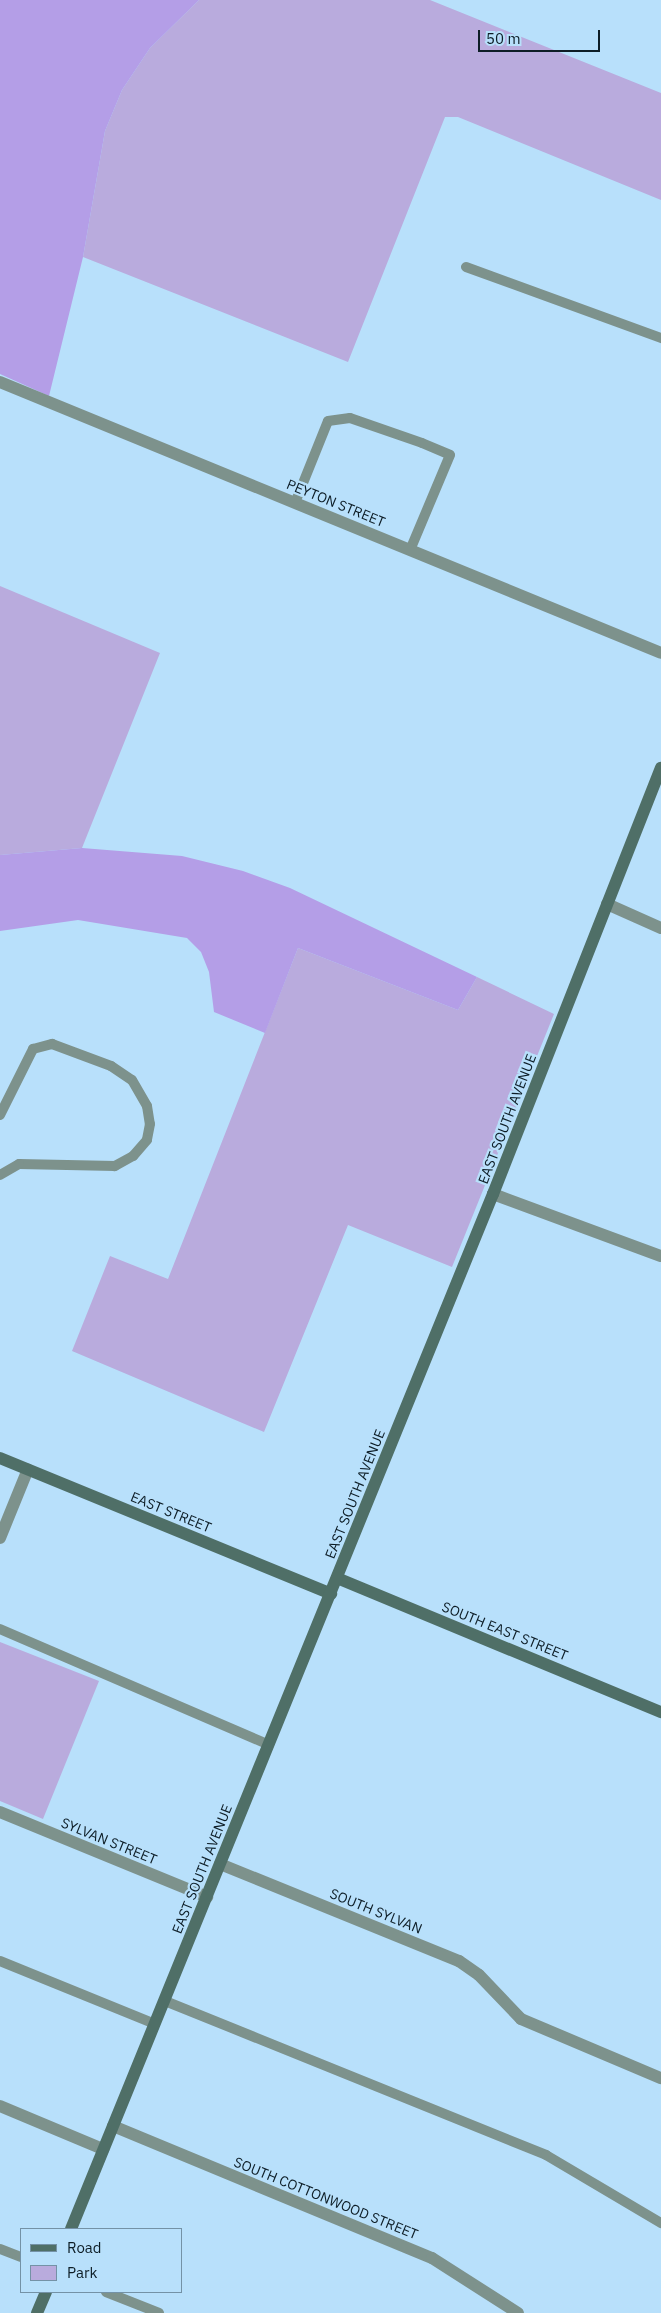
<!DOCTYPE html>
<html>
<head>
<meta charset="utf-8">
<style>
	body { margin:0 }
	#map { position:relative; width:661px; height:2313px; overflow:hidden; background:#b8e0fb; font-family:"IBM Plex Sans",sans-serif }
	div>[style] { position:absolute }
	.green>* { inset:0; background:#b9abdd }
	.forest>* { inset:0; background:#b49ee7 }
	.lane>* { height:10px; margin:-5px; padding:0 5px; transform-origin:5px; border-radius:5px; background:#7d928c }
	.street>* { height:12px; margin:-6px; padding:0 6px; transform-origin:6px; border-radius:6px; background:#7d928c }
	.secondary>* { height:12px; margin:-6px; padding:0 6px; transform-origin:6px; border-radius:6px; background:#4f6f67 }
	span { translate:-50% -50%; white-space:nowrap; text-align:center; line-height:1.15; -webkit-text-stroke:4.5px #b8e0fb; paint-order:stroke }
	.street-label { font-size:14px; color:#0d1d26 }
	.legend { position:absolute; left:20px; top:2228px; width:162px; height:65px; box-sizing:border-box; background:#b8e0fb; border:1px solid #7492a6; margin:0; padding:6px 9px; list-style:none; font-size:15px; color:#0d1d26 }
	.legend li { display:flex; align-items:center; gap:10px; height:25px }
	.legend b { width:25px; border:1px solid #7492a6 }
	.scale { position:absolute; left:478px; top:30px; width:122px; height:22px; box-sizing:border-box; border:2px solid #0d1d26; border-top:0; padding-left:6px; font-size:15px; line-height:18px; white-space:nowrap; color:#0d1d26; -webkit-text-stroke:4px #b8e0fb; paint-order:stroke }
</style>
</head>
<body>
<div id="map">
	<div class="green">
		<div style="clip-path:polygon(199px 0,430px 0,661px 93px,661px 200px,458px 117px,445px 117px,348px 362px,83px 257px,105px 131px,122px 90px,150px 48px)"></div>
		<div style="clip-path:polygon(0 586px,160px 653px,82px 848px,0 855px)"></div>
		<div style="clip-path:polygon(298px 948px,458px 1010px,477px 977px,554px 1014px,452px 1267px,348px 1225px,264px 1432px,72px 1351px,110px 1256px,168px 1279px)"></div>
		<div style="clip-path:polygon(0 1642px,99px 1681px,43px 1819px,0 1801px)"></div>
	</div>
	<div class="forest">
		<div style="clip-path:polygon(0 0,199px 0,150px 48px,122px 90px,105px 131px,83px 257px,49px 396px,0 374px)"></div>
		<div style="clip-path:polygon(82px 848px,182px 856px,243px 871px,290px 888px,477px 977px,458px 1010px,298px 948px,265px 1033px,214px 1012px,209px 972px,201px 952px,187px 938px,78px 920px,0 931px,0 855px)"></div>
	</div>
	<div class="lane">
		<div style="left:466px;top:267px;width:208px;rotate:20deg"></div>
		<div style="left:295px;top:503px;width:88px;rotate:-68.1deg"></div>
		<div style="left:328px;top:421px;width:22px;rotate:-8deg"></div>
		<div style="left:350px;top:418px;width:76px;rotate:19.1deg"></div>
		<div style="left:422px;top:443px;width:30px;rotate:23deg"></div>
		<div style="left:450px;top:455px;width:103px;rotate:112.8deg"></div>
		<div style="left:0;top:1115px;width:74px;rotate:-63.4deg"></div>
		<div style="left:33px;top:1049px;width:20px;rotate:-15deg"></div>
		<div style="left:52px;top:1044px;width:63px;rotate:20.4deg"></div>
		<div style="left:111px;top:1066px;width:25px;rotate:34deg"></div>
		<div style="left:132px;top:1080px;width:30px;rotate:60deg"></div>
		<div style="left:147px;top:1106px;width:18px;rotate:81deg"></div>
		<div style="left:150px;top:1124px;width:16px;rotate:101deg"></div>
		<div style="left:147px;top:1140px;width:21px;rotate:131deg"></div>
		<div style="left:133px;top:1156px;width:21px;rotate:151deg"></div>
		<div style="left:115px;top:1166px;width:96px;rotate:-178.8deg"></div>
		<div style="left:19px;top:1164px;width:22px;rotate:150deg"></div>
		<div style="left:0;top:1629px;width:293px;rotate:23.3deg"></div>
		<div style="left:0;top:1961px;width:167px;rotate:22.1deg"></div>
		<div style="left:165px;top:2001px;width:411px;rotate:22deg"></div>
		<div style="left:546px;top:2155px;width:134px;rotate:30.6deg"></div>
		<div style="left:0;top:2249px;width:22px;rotate:21deg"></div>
		<div style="left:106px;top:2292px;width:57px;rotate:21.6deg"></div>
	</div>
	<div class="street">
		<div style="left:0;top:382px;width:714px;rotate:22.29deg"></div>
		<div style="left:607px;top:904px;width:59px;rotate:24deg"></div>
		<div style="left:493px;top:1194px;width:179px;rotate:20.3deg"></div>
		<div style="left:0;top:1538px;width:74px;rotate:-67.9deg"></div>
		<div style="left:0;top:1812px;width:224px;rotate:22.3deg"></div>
		<div style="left:220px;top:1864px;width:258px;rotate:22.1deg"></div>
		<div style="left:459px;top:1961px;width:24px;rotate:35deg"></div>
		<div style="left:479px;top:1975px;width:61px;rotate:46.3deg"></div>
		<div style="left:521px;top:2019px;width:152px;rotate:22.9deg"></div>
		<div style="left:0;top:2106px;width:112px;rotate:22.7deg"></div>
		<div style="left:113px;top:2126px;width:345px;rotate:22.5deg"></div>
		<div style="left:432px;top:2258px;width:102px;rotate:32.6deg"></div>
	</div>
	<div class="secondary">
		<div style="left:0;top:1458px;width:358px;rotate:22.3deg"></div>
		<div style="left:337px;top:1578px;width:351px;rotate:22.5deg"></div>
		<div style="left:71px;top:2229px;width:1118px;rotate:-67.82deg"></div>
		<div style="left:493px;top:1194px;width:458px;rotate:-68.5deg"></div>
		<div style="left:37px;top:2313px;width:23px;rotate:-67deg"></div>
	</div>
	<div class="street-label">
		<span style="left:336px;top:503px;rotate:22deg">PEYTON STREET</span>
		<span style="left:507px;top:1119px;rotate:-69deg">EAST SOUTH AVENUE</span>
		<span style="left:355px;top:1494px;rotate:-68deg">EAST SOUTH AVENUE</span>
		<span style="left:171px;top:1512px;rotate:22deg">EAST STREET</span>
		<span style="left:505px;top:1631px;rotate:22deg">SOUTH EAST STREET</span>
		<span style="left:109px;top:1841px;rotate:22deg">SYLVAN STREET</span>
		<span style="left:202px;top:1869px;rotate:-68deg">EAST SOUTH AVENUE</span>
		<span style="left:376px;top:1911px;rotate:22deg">SOUTH SYLVAN</span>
		<span style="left:326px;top:2198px;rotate:22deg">SOUTH COTTONWOOD STREET</span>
	</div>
	<ul class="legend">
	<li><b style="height:6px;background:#4f6f67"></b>Road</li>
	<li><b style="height:14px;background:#b9abdd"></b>Park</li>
	</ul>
	<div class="scale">50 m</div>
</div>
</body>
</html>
